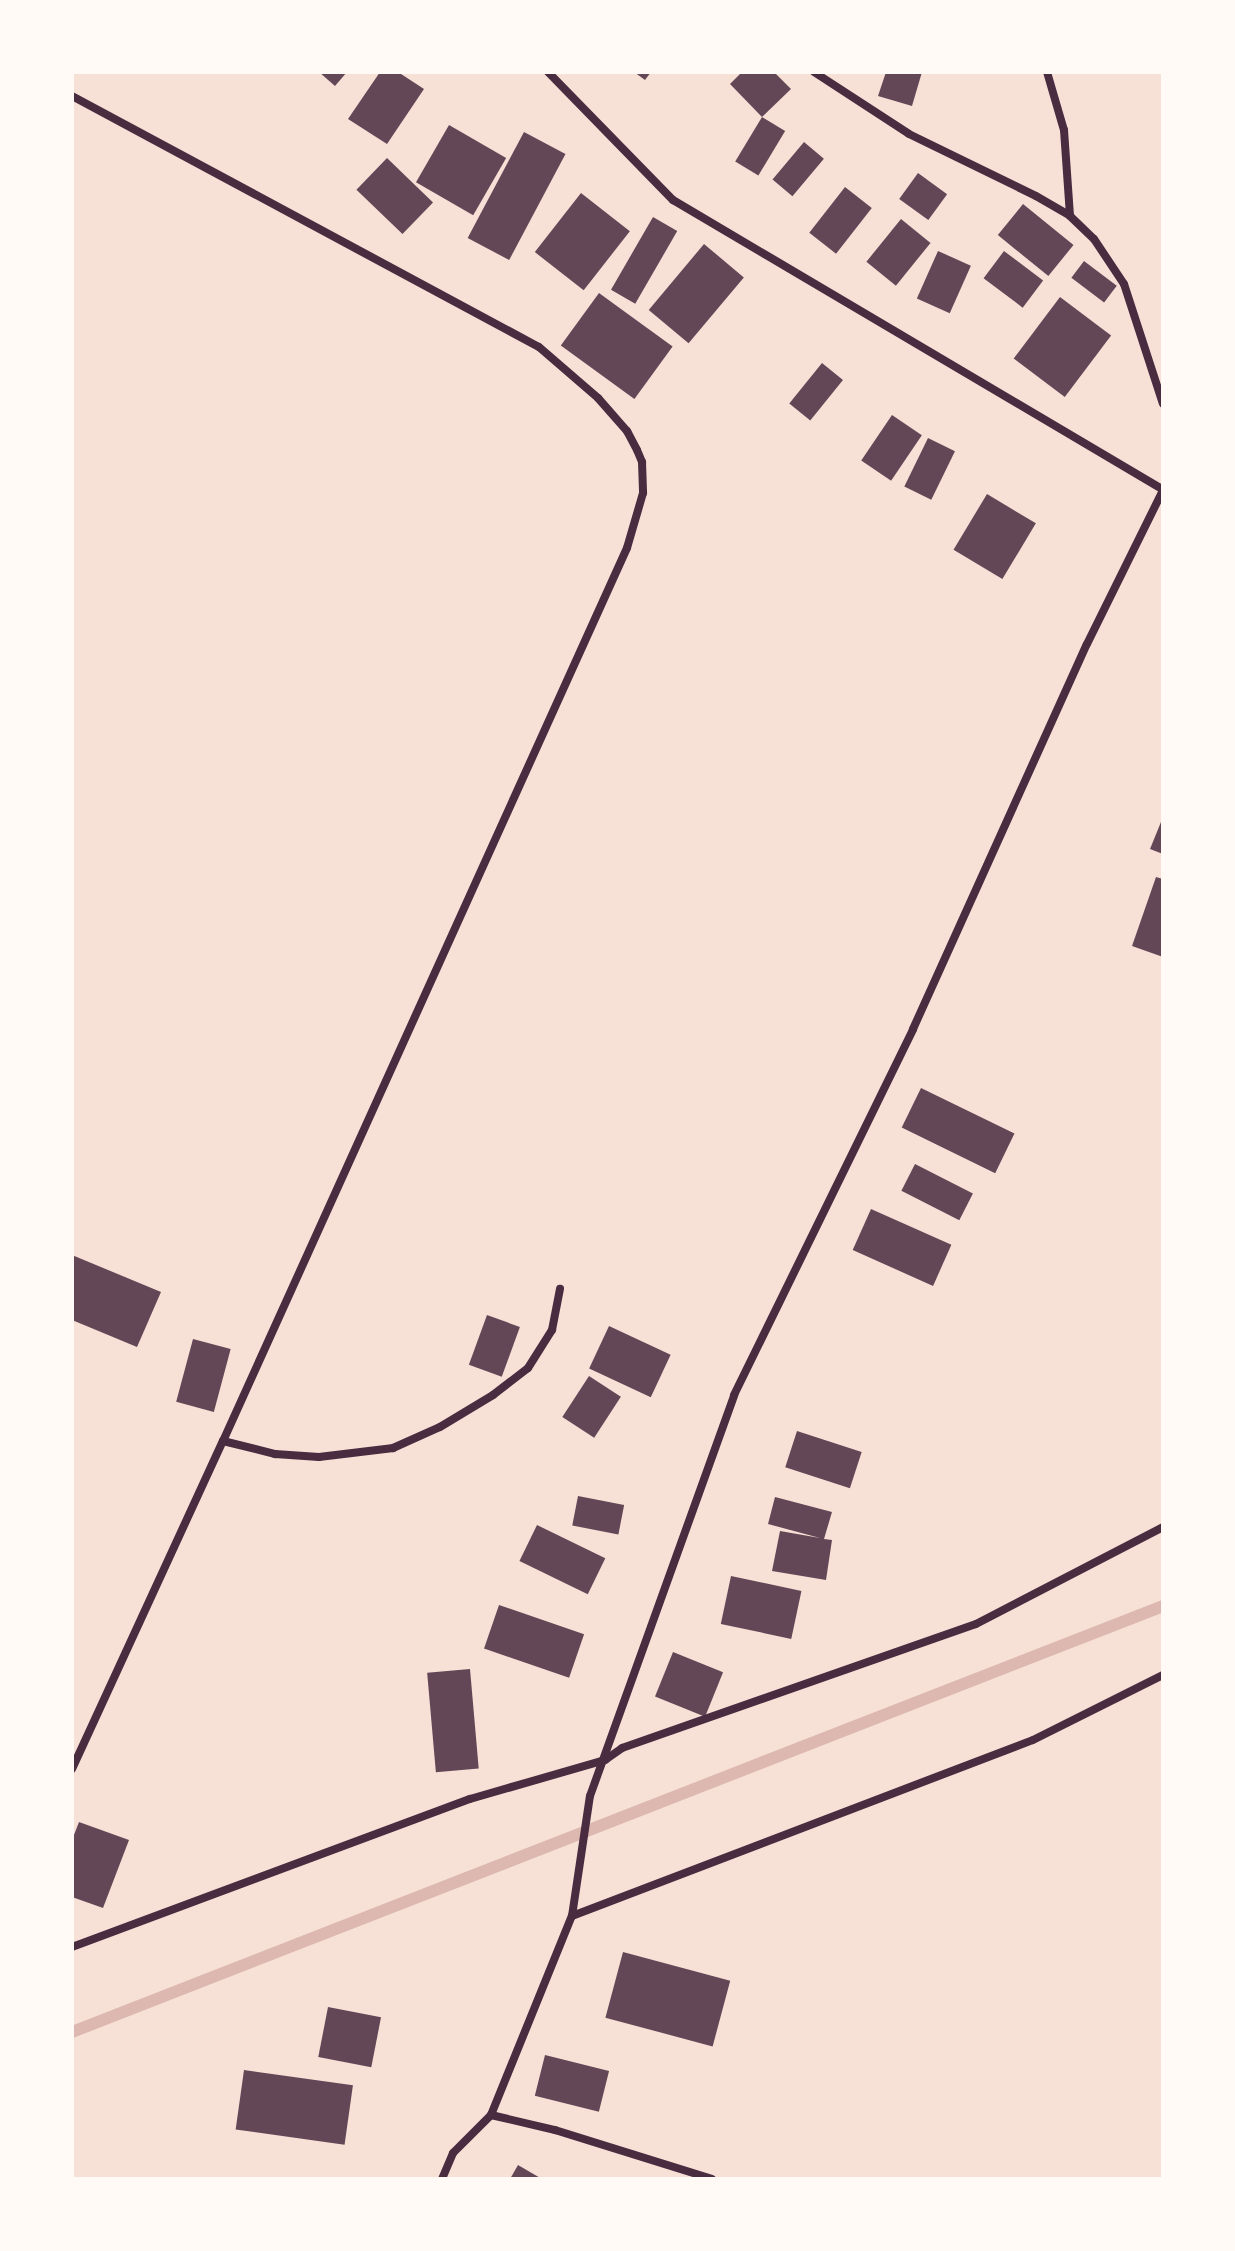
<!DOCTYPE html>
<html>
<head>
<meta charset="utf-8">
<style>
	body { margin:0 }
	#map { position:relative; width:1235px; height:2251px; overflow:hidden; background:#f7e1d7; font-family:Overpass,sans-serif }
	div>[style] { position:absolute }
	.stream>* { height:12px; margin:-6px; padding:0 6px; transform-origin:6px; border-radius:6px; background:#dcb8b0 }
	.building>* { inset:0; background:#644757; transform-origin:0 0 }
	.minor>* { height:8px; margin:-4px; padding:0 4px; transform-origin:4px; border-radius:4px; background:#4a2c40 }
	span { translate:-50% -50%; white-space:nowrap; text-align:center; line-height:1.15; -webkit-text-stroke:6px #fffaf5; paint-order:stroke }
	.frame { position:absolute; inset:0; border:74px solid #fffaf5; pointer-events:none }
</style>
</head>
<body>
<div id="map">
	<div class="stream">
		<div style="left:72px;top:2032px;width:1171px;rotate:-21.33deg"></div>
	</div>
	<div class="building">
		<div style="clip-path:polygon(319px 72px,347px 72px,335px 86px)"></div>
		<div style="clip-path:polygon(380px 72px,398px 72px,424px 89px,387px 144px,348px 119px)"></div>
		<div style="clip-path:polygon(634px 72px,651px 72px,645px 80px)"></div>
		<div style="clip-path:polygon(742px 72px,774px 72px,791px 89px,762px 117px,730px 84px)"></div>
		<div style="clip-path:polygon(886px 72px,922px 72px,912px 106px,878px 96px)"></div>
		<div style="left:762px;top:117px;width:27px;height:52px;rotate:31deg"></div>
		<div style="left:449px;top:125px;width:66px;height:66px;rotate:30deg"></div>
		<div style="left:524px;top:132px;width:47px;height:120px;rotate:28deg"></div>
		<div style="left:804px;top:142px;width:26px;height:49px;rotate:40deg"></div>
		<div style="left:387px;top:158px;width:64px;height:44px;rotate:44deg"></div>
		<div style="left:918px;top:173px;width:36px;height:32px;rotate:36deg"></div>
		<div style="left:845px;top:187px;width:34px;height:58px;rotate:38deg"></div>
		<div style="left:581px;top:193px;width:62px;height:75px;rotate:38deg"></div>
		<div style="left:1023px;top:204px;width:65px;height:40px;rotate:39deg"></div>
		<div style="left:653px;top:217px;width:28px;height:84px;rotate:30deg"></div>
		<div style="left:901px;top:219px;width:38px;height:55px;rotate:39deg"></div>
		<div style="left:704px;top:244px;width:52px;height:86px;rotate:40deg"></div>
		<div style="left:938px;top:251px;width:36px;height:52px;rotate:24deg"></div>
		<div style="left:1004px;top:251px;width:49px;height:34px;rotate:37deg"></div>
		<div style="left:1084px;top:261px;width:41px;height:21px;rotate:37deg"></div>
		<div style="left:599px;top:293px;width:91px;height:65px;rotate:36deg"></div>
		<div style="left:1060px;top:297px;width:64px;height:77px;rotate:37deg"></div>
		<div style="left:822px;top:363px;width:27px;height:52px;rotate:39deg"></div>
		<div style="left:892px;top:415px;width:36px;height:55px;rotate:34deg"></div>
		<div style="left:928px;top:438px;width:30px;height:54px;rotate:26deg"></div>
		<div style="left:987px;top:494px;width:57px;height:65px;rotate:31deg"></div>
		<div style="clip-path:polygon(1163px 817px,1163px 854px,1150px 849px)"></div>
		<div style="clip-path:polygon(1156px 877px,1163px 879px,1163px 957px,1132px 946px)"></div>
		<div style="left:921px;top:1088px;width:104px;height:44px;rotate:26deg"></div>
		<div style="left:915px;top:1164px;width:65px;height:30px;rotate:27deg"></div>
		<div style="left:871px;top:1209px;width:88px;height:45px;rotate:24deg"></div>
		<div style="clip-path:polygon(72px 1255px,161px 1292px,137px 1347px,72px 1320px)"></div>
		<div style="left:487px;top:1315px;width:35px;height:53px;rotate:20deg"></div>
		<div style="left:609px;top:1326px;width:68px;height:47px;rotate:25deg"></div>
		<div style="left:193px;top:1339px;width:39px;height:65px;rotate:15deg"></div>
		<div style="left:589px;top:1376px;width:38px;height:49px;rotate:33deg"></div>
		<div style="left:797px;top:1431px;width:68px;height:38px;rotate:18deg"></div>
		<div style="left:578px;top:1496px;width:47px;height:30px;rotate:11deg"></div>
		<div style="clip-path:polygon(775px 1497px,832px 1512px,824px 1539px,832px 1540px,826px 1580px,772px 1571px,780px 1531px,820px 1538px,768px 1524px)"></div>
		<div style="left:537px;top:1525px;width:76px;height:40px;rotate:26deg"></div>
		<div style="left:731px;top:1576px;width:72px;height:49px;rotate:12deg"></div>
		<div style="left:499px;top:1605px;width:90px;height:46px;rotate:19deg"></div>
		<div style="left:673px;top:1652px;width:54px;height:48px;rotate:22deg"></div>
		<div style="left:470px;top:1669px;width:100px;height:43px;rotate:85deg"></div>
		<div style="clip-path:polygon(79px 1822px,129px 1840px,103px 1908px,72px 1897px,72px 1840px)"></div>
		<div style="left:623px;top:1952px;width:111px;height:68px;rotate:15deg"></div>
		<div style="left:328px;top:2007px;width:54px;height:51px;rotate:11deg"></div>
		<div style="left:545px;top:2055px;width:66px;height:42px;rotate:14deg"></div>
		<div style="left:244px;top:2070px;width:110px;height:60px;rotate:8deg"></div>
		<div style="clip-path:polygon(518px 2165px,542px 2179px,510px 2179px)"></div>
	</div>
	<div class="minor">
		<div style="left:548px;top:72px;width:179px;rotate:45.7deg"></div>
		<div style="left:673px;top:200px;width:568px;rotate:30.58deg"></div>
		<div style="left:814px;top:72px;width:113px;rotate:33.1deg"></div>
		<div style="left:909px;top:134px;width:141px;rotate:26deg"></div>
		<div style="left:1036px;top:196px;width:39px;rotate:30deg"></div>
		<div style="left:1070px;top:216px;width:33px;rotate:44deg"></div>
		<div style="left:1094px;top:239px;width:54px;rotate:56.3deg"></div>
		<div style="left:1124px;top:284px;width:126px;rotate:72deg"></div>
		<div style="left:1047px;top:72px;width:60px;rotate:73.7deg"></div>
		<div style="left:1064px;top:130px;width:86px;rotate:86deg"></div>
		<div style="left:72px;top:96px;width:530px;rotate:28.26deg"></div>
		<div style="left:539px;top:347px;width:78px;rotate:40.8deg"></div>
		<div style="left:598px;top:398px;width:44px;rotate:48.7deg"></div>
		<div style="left:627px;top:431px;width:21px;rotate:62deg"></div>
		<div style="left:637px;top:450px;width:13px;rotate:67deg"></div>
		<div style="left:642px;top:462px;width:31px;rotate:88deg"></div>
		<div style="left:643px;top:493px;width:57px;rotate:106.2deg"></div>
		<div style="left:627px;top:548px;width:980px;rotate:114.34deg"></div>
		<div style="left:223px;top:1441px;width:54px;rotate:14deg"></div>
		<div style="left:275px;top:1454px;width:44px;rotate:3.9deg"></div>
		<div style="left:319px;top:1457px;width:75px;rotate:-6.9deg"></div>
		<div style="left:393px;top:1448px;width:51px;rotate:-24.1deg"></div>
		<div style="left:440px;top:1427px;width:62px;rotate:-31.1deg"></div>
		<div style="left:493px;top:1395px;width:44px;rotate:-37.6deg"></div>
		<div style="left:528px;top:1368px;width:45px;rotate:-57.7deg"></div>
		<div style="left:552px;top:1330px;width:42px;rotate:-79deg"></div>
		<div style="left:72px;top:1769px;width:361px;rotate:-65.3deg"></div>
		<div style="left:572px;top:1916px;width:493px;rotate:-20.9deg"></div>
		<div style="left:1033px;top:1740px;width:145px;rotate:-26.6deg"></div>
		<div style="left:72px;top:1947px;width:425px;rotate:-20.4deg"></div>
		<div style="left:470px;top:1799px;width:141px;rotate:-16.1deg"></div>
		<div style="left:605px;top:1760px;width:21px;rotate:-35deg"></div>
		<div style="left:622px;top:1748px;width:375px;rotate:-19.3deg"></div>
		<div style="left:976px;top:1624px;width:211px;rotate:-27.4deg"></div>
		<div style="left:491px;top:2115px;width:66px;rotate:13.2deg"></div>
		<div style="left:555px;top:2130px;width:164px;rotate:17.3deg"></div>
		<div style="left:442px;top:2179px;width:28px;rotate:-67deg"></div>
		<div style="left:453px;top:2153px;width:54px;rotate:-45deg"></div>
		<div style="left:491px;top:2115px;width:215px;rotate:-67.9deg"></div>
		<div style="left:572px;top:1916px;width:121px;rotate:-81.5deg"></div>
		<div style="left:590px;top:1796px;width:426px;rotate:-70.2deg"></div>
		<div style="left:734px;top:1395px;width:407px;rotate:-63.9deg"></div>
		<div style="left:913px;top:1029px;width:422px;rotate:-65.7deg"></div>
		<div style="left:1087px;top:644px;width:172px;rotate:-63.7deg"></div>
	</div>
	<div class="frame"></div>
</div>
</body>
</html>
